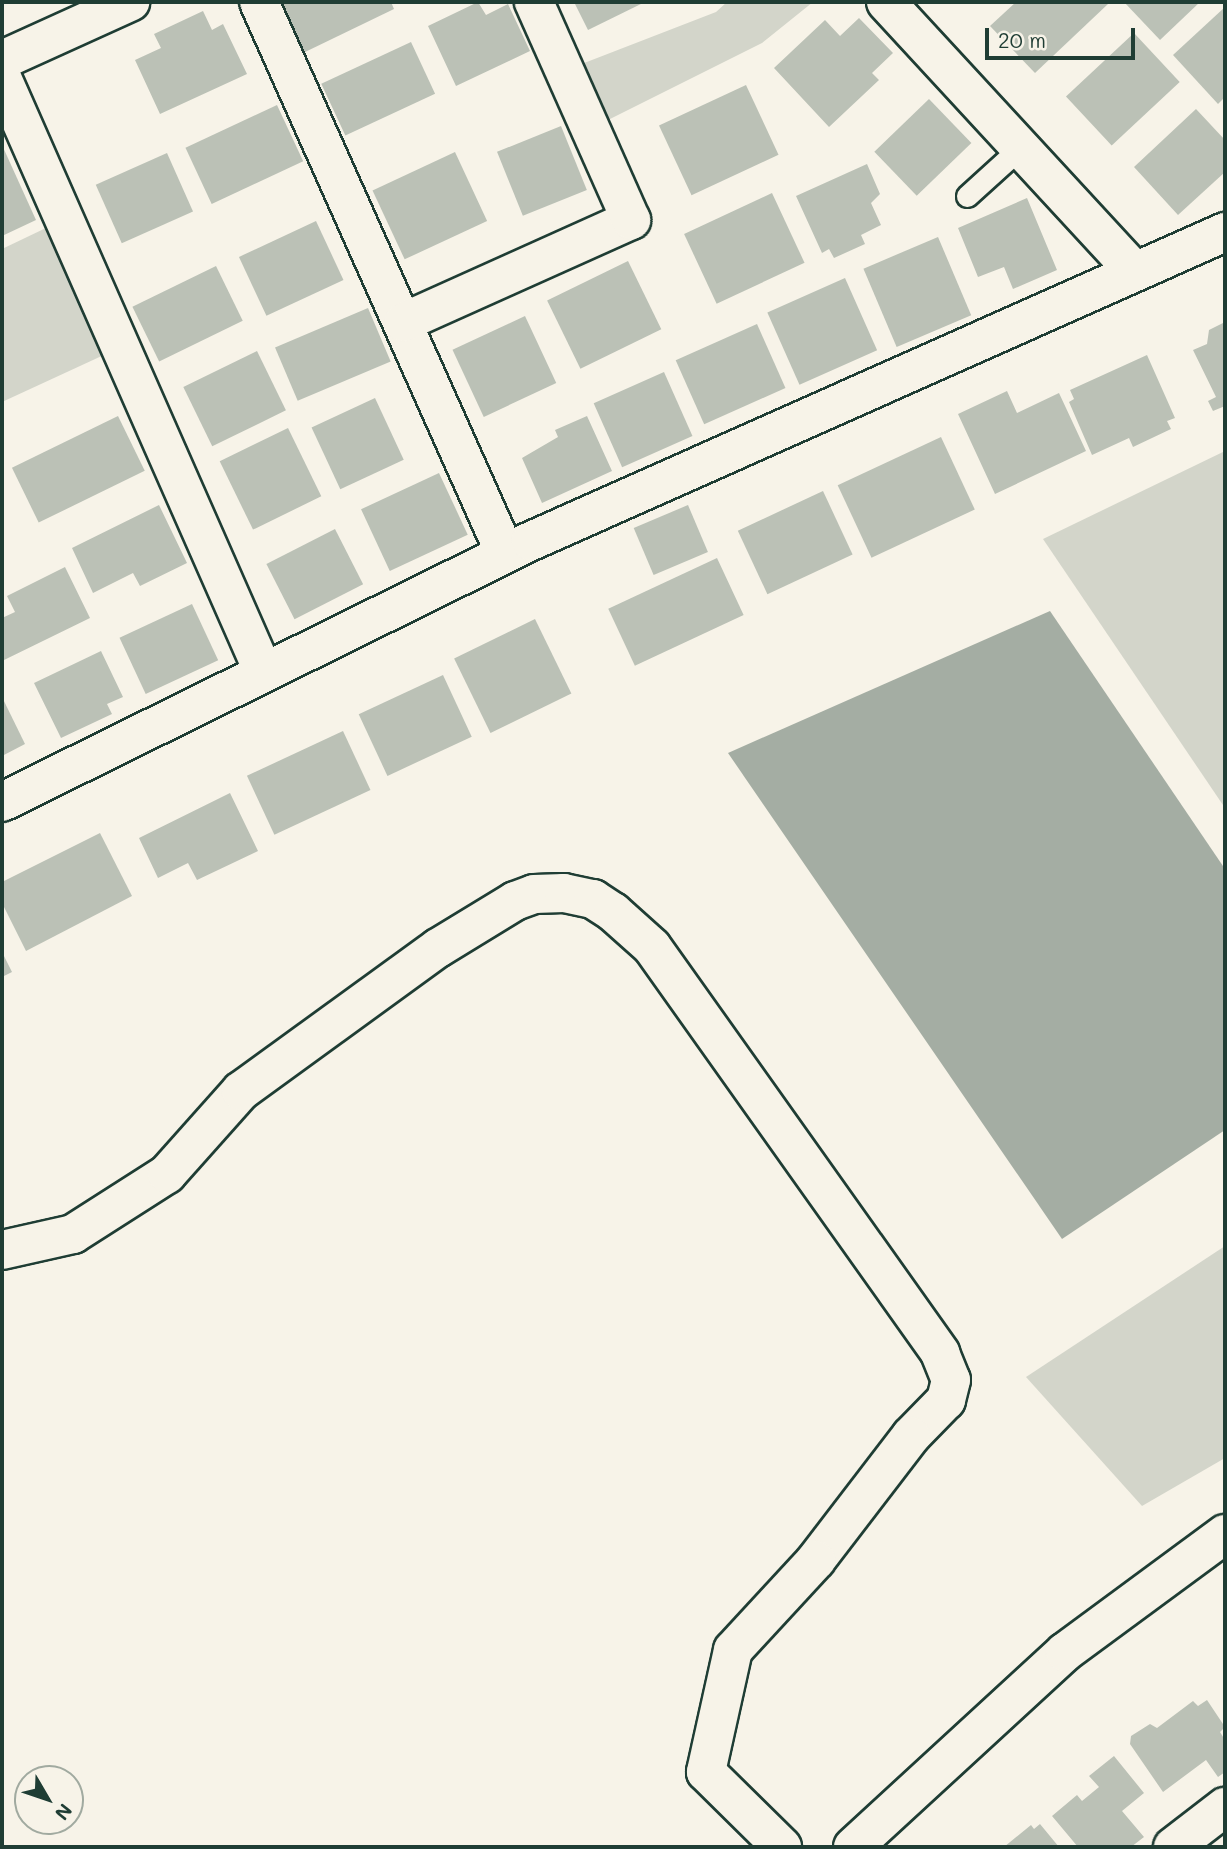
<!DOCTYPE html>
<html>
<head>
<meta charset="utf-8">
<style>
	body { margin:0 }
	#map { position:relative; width:1227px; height:1849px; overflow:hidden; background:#f7f3e8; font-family:Mali,sans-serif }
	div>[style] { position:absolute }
	.green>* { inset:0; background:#d3d5ca }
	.water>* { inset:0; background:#a4ada3 }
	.building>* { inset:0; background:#bbc1b6; transform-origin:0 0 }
	.roads { filter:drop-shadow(2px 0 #1f3d34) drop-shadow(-2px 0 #1f3d34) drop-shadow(0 2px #1f3d34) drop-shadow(0 -2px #1f3d34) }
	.lane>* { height:21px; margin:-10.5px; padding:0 10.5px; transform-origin:10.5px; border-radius:10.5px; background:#f7f3e8 }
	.street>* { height:38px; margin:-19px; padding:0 19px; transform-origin:19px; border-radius:19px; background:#f7f3e8 }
	.secondary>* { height:38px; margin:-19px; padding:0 19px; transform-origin:19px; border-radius:19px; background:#f7f3e8 }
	span { translate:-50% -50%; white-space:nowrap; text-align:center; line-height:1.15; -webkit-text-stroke:6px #f7f3e8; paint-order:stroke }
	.frame { position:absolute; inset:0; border:4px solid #1f3d34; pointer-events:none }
	.north { position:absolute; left:14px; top:1765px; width:70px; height:70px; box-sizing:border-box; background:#f7f3e8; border:2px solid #a1aaa0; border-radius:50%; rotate:129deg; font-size:19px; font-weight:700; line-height:28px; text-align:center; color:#1f3d34 }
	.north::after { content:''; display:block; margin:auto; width:24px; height:32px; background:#1f3d34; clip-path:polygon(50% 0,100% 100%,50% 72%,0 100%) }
	.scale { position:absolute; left:985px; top:28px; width:150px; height:32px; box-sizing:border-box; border:4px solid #1f3d34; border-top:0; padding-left:9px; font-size:21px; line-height:24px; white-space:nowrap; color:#1f3d34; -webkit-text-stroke:5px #f7f3e8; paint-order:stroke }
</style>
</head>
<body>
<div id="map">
	<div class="green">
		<div style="clip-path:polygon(727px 2px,813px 2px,762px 43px,604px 122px,579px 65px,716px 12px)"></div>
		<div style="clip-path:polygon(48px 227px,106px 354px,2px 402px,2px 249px)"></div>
		<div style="clip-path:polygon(1225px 451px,1225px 808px,1043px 539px)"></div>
		<div style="clip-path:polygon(1225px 1246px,1225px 1458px,1142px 1506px,1026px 1377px)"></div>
	</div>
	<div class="water">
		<div style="clip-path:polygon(1050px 611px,1225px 869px,1225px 1130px,1062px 1239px,728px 753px)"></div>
	</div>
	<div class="building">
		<div style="clip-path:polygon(288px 2px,391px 2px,394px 9px,303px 53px,281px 5px)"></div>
		<div style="clip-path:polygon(478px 2px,486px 15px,508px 4px,530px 51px,456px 86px,428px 26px)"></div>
		<div style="clip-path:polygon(574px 2px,645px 2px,588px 30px)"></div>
		<div style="clip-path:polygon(1016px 2px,1105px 2px,1108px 4px,1035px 73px,990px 26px)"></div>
		<div style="clip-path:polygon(1124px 2px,1200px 2px,1160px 40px)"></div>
		<div style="clip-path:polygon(1225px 7px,1225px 97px,1218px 104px,1173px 55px)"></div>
		<div style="clip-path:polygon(203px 11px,212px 30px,223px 24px,247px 74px,160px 114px,135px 60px,161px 48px,154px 34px)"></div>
		<div style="clip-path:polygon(859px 18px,893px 53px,872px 73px,879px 80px,829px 127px,774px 68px,825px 20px,840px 36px)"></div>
		<div style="left:1134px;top:33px;width:67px;height:93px;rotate:47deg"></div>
		<div style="left:411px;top:42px;width:57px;height:99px;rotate:65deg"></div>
		<div style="left:746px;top:85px;width:77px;height:96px;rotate:65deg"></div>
		<div style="left:929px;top:99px;width:61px;height:76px;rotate:46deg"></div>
		<div style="left:277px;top:105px;width:62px;height:101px;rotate:65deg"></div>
		<div style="clip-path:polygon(1196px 109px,1225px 140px,1225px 172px,1178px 215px,1134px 167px)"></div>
		<div style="left:561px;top:126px;width:69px;height:69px;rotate:68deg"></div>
		<div style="clip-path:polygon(2px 145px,36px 220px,2px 236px)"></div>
		<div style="left:455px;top:152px;width:76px;height:91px;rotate:65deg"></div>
		<div style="left:167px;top:153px;width:64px;height:78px;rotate:66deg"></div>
		<div style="clip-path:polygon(867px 164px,880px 194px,871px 203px,881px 225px,861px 235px,865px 244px,834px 258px,829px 249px,822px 253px,796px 196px)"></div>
		<div style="left:772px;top:193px;width:77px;height:97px;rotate:65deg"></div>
		<div style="clip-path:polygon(1027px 198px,1057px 270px,1013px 289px,1004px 267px,978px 277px,958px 228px)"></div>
		<div style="left:316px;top:221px;width:65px;height:85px;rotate:65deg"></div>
		<div style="left:938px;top:237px;width:85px;height:81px;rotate:67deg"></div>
		<div style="left:628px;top:261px;width:76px;height:90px;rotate:64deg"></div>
		<div style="left:216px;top:266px;width:61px;height:93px;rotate:64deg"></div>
		<div style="left:845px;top:278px;width:79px;height:85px;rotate:66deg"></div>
		<div style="left:368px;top:308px;width:58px;height:101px;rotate:67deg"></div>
		<div style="left:525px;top:316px;width:74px;height:80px;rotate:65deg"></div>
		<div style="clip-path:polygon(1225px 322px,1225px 406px,1213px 411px,1208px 401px,1216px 397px,1193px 350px,1207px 344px,1209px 330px)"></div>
		<div style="left:757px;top:324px;width:70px;height:89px;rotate:66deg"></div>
		<div style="left:257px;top:351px;width:66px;height:82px;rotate:64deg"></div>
		<div style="clip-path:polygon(1147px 355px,1175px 418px,1167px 421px,1171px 429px,1133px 447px,1129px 438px,1092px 455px,1069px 402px,1074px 399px,1070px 390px)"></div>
		<div style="left:664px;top:372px;width:70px;height:77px;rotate:66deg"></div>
		<div style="clip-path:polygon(1007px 391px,1017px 413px,1059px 393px,1086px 451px,995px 494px,958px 414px)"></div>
		<div style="left:375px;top:398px;width:68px;height:70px;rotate:65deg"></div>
		<div style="left:118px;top:416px;width:61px;height:118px;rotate:64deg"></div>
		<div style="clip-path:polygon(587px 416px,612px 471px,542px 503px,522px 458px,558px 437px,555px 430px)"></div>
		<div style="left:288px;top:428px;width:76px;height:76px;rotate:64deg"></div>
		<div style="left:941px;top:437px;width:80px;height:114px;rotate:65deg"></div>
		<div style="left:439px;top:473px;width:68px;height:86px;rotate:65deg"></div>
		<div style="left:823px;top:491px;width:70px;height:94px;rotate:65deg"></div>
		<div style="clip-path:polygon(159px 505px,187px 563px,140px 586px,133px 573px,93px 593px,72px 548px)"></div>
		<div style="left:688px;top:505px;width:51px;height:59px;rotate:67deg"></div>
		<div style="left:335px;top:529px;width:62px;height:77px;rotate:63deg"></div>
		<div style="left:717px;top:558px;width:63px;height:120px;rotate:65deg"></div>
		<div style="clip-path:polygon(65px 567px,90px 618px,2px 661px,2px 618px,15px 612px,7px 596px)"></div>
		<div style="left:192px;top:604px;width:62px;height:80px;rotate:65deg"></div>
		<div style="left:535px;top:619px;width:83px;height:90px;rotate:64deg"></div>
		<div style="clip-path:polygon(101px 651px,123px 697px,107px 704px,112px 714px,61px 738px,34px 683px)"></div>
		<div style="left:443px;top:675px;width:68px;height:93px;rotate:65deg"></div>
		<div style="clip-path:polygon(2px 697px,25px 744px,2px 756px)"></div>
		<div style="left:343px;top:731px;width:65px;height:106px;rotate:65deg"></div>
		<div style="clip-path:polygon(230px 793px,258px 851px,197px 880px,188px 863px,158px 878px,139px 838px)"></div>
		<div style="clip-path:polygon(100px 833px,132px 896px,26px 951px,2px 903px,2px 882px)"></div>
		<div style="clip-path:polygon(2px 952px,12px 972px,2px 977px)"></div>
		<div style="clip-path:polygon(1207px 1700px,1225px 1727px,1220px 1732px,1225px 1740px,1225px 1772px,1218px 1777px,1206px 1760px,1163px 1792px,1130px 1744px,1131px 1736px,1150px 1724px,1157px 1728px,1193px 1701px,1198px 1706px)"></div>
		<div style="clip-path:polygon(1114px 1756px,1144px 1793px,1122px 1811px,1144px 1837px,1131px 1847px,1078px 1847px,1052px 1816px,1077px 1795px,1082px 1801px,1099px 1787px,1089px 1776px)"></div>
		<div style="clip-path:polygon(1040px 1824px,1059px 1847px,1004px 1847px,1031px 1825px,1034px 1829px)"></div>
	</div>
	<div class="roads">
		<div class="lane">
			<div style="left:967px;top:196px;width:72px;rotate:-42.2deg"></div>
		</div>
		<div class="street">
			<div style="left:259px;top:2px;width:603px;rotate:65.94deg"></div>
			<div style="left:886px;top:2px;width:364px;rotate:47.3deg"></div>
			<div style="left:2px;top:60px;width:141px;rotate:-24.4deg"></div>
			<div style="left:2px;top:78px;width:648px;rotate:66.24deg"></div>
			<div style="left:404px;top:322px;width:249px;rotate:-24.2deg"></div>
			<div style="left:631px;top:220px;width:239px;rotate:-114deg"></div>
			<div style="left:2px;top:802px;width:590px;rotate:-26.26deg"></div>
			<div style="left:531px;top:541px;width:760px;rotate:-24deg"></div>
			<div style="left:2px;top:1250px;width:73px;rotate:-12.7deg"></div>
			<div style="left:73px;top:1234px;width:112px;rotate:-32.6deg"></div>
			<div style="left:167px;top:1174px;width:111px;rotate:-48.3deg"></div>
			<div style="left:241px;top:1091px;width:243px;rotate:-36deg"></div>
			<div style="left:438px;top:948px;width:90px;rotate:-31.4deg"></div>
			<div style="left:515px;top:901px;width:20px;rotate:-20deg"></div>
			<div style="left:534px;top:894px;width:30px;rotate:-2deg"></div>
			<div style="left:564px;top:893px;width:30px;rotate:12deg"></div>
			<div style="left:593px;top:899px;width:24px;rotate:33deg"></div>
			<div style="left:613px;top:912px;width:52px;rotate:41.9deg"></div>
			<div style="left:652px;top:947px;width:498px;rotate:54.6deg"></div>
			<div style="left:940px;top:1353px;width:29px;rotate:68deg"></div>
			<div style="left:951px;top:1380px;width:21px;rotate:104deg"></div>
			<div style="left:946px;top:1400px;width:50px;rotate:134.2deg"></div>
			<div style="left:911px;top:1436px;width:156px;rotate:127.5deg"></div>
			<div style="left:816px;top:1560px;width:122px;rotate:132.7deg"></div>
			<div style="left:733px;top:1650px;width:125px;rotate:102.5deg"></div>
			<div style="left:706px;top:1772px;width:107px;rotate:44.6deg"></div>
			<div style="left:1173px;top:1847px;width:66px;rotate:-37.6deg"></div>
		</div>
		<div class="secondary">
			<div style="left:853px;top:1847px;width:288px;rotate:-42.6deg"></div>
			<div style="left:1065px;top:1652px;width:199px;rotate:-36.4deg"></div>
		</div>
	</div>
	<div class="frame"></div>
	<div class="north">N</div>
	<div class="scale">20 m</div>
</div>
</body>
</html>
